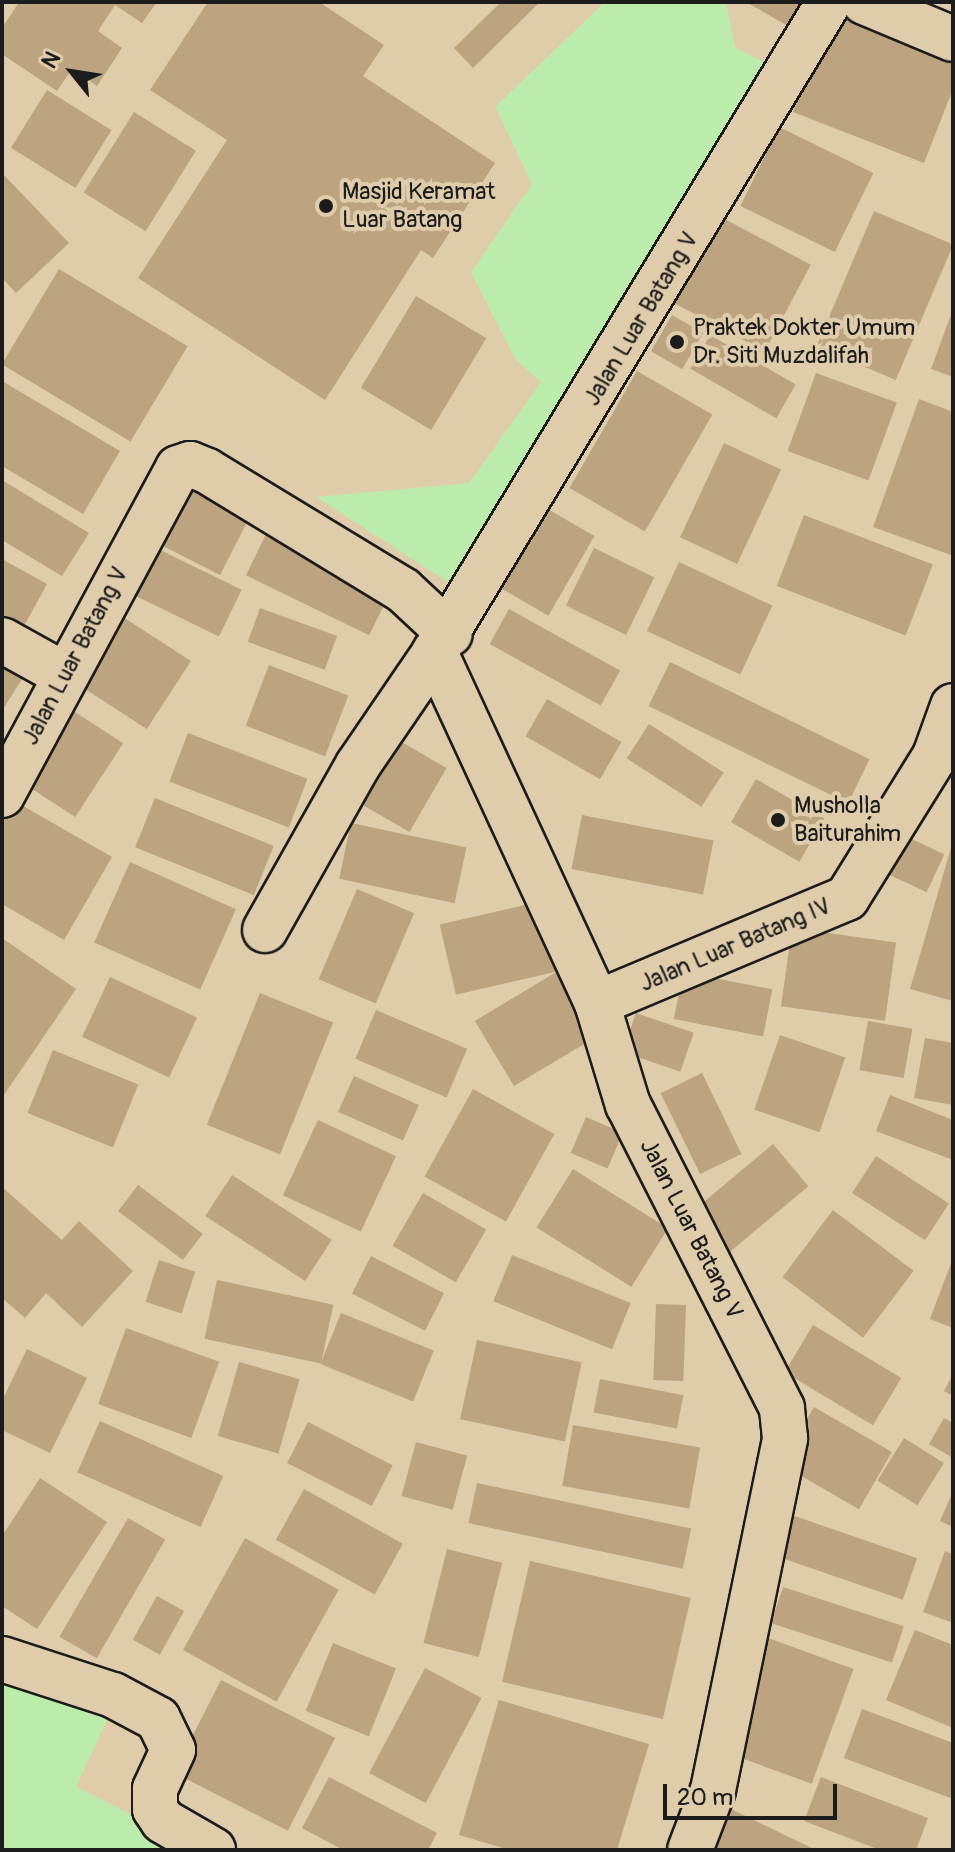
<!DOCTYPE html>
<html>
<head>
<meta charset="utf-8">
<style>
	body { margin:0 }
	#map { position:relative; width:955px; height:1852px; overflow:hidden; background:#dfccaa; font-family:Pangolin,sans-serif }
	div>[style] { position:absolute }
	.green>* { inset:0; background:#bcecab }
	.building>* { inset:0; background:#bba47f; transform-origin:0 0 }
	.roads { filter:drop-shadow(2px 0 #1c1c1c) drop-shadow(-2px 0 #1c1c1c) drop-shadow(0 2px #1c1c1c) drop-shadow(0 -2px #1c1c1c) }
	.minor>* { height:44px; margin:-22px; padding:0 22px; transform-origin:22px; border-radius:22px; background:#dfccaa }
	.dots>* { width:22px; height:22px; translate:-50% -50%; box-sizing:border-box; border:4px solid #dfccaa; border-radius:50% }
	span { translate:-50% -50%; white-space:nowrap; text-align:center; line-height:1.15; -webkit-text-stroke:8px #dfccaa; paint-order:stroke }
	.poi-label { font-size:24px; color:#1c1c1c }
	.left { translate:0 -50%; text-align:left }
	.street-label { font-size:24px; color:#1c1c1c }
	.frame { position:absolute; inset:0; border:4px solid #1c1c1c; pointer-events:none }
	.north { position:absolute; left:32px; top:32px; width:80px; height:80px; -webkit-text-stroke:6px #dfccaa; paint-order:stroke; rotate:300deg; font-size:22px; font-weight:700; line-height:32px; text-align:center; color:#1c1c1c }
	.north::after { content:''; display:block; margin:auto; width:28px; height:36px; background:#1c1c1c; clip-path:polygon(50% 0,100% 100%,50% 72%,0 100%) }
	.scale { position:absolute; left:663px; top:1784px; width:174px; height:36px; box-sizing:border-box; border:4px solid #1c1c1c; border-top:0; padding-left:10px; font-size:24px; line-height:28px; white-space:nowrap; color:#1c1c1c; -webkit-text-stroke:6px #dfccaa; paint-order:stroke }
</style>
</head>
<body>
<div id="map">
	<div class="green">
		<div style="clip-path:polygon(605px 2px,726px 2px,735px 47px,767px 64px,465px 593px,316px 497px,469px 483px,541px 382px,515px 359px,471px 272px,532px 184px,495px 107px)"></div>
		<div style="clip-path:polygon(2px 1647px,120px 1691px,76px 1787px,201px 1850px,2px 1850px)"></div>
	</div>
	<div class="building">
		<div style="clip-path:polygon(19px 2px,157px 2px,142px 23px,115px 5px,98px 31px,122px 48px,97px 86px,72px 69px,57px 91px,2px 54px,2px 28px)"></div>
		<div style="clip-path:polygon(208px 2px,319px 2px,384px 45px,363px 76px,495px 163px,433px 258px,421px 250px,325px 400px,138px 278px,227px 140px,150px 90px)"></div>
		<div style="clip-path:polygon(501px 2px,540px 2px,473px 68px,454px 48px)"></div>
		<div style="clip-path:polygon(746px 2px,811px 2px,795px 30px)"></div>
		<div style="clip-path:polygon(831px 15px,953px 63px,953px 89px,924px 163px,793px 112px)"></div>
		<div style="left:47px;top:90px;width:76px;height:68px;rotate:32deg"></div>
		<div style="left:134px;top:112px;width:73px;height:95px;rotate:32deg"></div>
		<div style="left:779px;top:127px;width:105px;height:88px;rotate:26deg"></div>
		<div style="clip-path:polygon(2px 173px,69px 243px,16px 293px,2px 278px)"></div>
		<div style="left:874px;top:211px;width:86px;height:147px;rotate:23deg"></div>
		<div style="left:719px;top:216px;width:104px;height:98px;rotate:28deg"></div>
		<div style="left:59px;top:269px;width:150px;height:111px;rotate:31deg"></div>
		<div style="left:416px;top:296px;width:82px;height:107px;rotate:31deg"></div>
		<div style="clip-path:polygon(953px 309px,953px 377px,931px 369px)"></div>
		<div style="left:672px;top:315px;width:36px;height:42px;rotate:30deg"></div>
		<div style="left:710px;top:335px;width:99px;height:39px;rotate:30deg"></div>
		<div style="left:637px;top:371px;width:87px;height:135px;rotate:30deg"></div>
		<div style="left:816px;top:373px;width:86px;height:83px;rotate:20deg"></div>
		<div style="clip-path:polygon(2px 381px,120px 451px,83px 514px,2px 466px)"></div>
		<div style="clip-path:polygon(919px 399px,953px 412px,951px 555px,873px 527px)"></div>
		<div style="left:724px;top:443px;width:63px;height:104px;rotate:25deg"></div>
		<div style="left:190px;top:471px;width:74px;height:79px;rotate:27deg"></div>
		<div style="clip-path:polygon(2px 480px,89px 533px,62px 576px,2px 540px)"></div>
		<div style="left:539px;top:504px;width:64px;height:92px;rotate:30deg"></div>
		<div style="left:804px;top:515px;width:138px;height:76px;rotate:21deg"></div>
		<div style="left:271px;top:524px;width:137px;height:57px;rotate:26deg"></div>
		<div style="left:150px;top:545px;width:102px;height:52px;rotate:26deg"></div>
		<div style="left:594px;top:548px;width:67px;height:64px;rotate:26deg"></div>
		<div style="clip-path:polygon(2px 559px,47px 584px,16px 641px,2px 633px)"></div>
		<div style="left:679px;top:562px;width:103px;height:76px;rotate:25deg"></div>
		<div style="left:260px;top:608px;width:82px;height:36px;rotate:20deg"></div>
		<div style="left:509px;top:609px;width:127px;height:40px;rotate:29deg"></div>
		<div style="left:123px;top:617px;width:81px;height:81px;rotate:33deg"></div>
		<div style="clip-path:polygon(2px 656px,27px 671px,2px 711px)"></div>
		<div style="left:670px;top:662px;width:222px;height:49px;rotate:26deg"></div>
		<div style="left:269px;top:665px;width:85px;height:65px;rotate:21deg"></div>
		<div style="left:547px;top:699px;width:86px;height:43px;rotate:30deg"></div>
		<div style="left:72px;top:710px;width:61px;height:88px;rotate:33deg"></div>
		<div style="left:649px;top:724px;width:89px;height:41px;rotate:33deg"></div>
		<div style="left:188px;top:733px;width:128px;height:52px;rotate:21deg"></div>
		<div style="left:398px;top:740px;width:56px;height:74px;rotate:30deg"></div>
		<div style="left:756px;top:779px;width:79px;height:50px;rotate:30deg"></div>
		<div style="left:155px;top:798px;width:128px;height:53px;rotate:22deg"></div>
		<div style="clip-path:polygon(11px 799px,112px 857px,64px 940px,2px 904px,2px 814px)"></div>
		<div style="left:582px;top:815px;width:134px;height:55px;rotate:11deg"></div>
		<div style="left:351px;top:823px;width:118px;height:57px;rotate:12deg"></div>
		<div style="left:899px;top:833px;width:50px;height:42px;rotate:25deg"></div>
		<div style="clip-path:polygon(953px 841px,953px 1001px,910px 989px)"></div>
		<div style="left:130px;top:862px;width:116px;height:88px;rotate:24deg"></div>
		<div style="left:357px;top:889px;width:62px;height:98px;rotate:23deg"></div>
		<div style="left:542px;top:901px;width:72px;height:105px;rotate:77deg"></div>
		<div style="left:792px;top:928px;width:105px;height:79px;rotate:8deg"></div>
		<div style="clip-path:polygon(2px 938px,76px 989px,2px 1098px)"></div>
		<div style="left:558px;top:971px;width:76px;height:97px;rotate:59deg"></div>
		<div style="left:683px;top:972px;width:91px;height:48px;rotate:11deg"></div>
		<div style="left:110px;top:977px;width:96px;height:66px;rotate:25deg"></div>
		<div style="left:260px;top:993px;width:79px;height:142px;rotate:22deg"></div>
		<div style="left:376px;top:1010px;width:99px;height:53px;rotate:23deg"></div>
		<div style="left:636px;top:1013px;width:61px;height:41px;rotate:19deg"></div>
		<div style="left:868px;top:1021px;width:45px;height:50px;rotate:10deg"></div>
		<div style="left:780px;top:1035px;width:69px;height:79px;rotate:19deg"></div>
		<div style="clip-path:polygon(925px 1038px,953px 1043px,953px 1105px,914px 1098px)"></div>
		<div style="left:53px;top:1050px;width:92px;height:68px;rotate:22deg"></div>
		<div style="left:702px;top:1073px;width:90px;height:46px;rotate:64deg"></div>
		<div style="left:354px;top:1076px;width:71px;height:39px;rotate:24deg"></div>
		<div style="left:473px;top:1089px;width:93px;height:100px;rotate:29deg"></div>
		<div style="clip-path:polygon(890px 1095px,953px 1120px,953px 1160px,876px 1131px)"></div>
		<div style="left:586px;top:1117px;width:40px;height:39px;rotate:23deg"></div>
		<div style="left:318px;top:1120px;width:86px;height:83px;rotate:25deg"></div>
		<div style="left:773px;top:1144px;width:55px;height:104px;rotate:50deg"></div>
		<div style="left:876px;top:1156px;width:87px;height:44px;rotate:33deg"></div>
		<div style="left:573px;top:1169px;width:112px;height:69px;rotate:32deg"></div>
		<div style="left:232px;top:1175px;width:119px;height:49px;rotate:33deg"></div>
		<div style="left:138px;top:1185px;width:81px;height:33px;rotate:37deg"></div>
		<div style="clip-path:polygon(2px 1187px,62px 1240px,79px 1221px,133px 1271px,82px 1327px,46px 1293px,25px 1318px,2px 1298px)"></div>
		<div style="left:423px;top:1193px;width:73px;height:61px;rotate:30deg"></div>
		<div style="left:833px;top:1210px;width:101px;height:84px;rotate:37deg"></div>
		<div style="left:512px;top:1255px;width:128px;height:50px;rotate:22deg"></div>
		<div style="left:371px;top:1256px;width:82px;height:42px;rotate:27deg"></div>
		<div style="clip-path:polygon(953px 1258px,953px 1328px,930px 1319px)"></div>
		<div style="left:159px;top:1260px;width:38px;height:44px;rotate:18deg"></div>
		<div style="left:217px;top:1280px;width:119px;height:60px;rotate:12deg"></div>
		<div style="left:656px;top:1304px;width:30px;height:76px;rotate:2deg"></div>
		<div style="left:341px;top:1313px;width:100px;height:55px;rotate:22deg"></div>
		<div style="left:813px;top:1325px;width:103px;height:55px;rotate:31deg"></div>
		<div style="left:126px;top:1328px;width:99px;height:81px;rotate:20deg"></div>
		<div style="left:477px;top:1340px;width:107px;height:81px;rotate:12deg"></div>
		<div style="clip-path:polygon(27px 1349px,87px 1378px,50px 1453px,2px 1430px,2px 1401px)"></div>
		<div style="left:239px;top:1362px;width:63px;height:77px;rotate:16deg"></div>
		<div style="clip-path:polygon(953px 1374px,953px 1396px,944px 1391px)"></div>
		<div style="left:600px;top:1379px;width:85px;height:34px;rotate:11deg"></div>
		<div style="left:814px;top:1407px;width:90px;height:66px;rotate:30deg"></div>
		<div style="clip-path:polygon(944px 1418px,953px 1423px,953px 1458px,929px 1444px)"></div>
		<div style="left:100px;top:1421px;width:135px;height:56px;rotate:24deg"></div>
		<div style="left:308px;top:1422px;width:95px;height:46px;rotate:27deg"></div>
		<div style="left:573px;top:1425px;width:129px;height:62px;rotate:10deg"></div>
		<div style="left:904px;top:1438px;width:47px;height:50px;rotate:32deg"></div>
		<div style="left:416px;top:1442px;width:53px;height:56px;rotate:15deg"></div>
		<div style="clip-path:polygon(40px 1478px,107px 1522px,37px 1629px,2px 1606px,2px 1536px)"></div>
		<div style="left:477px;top:1483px;width:219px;height:41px;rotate:12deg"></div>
		<div style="left:304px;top:1489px;width:113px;height:58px;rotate:29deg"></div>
		<div style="clip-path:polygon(953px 1491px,953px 1527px,940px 1521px)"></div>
		<div style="left:780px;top:1511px;width:145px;height:44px;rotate:19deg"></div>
		<div style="left:128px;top:1518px;width:43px;height:137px;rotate:30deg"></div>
		<div style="left:245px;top:1538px;width:107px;height:128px;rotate:29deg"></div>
		<div style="left:447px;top:1549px;width:57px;height:97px;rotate:14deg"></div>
		<div style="clip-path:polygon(945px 1551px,953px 1554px,953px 1623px,923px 1612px)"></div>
		<div style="left:530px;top:1561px;width:165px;height:124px;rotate:13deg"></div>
		<div style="left:783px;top:1587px;width:127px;height:38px;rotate:18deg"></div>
		<div style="left:157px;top:1596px;width:31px;height:50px;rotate:29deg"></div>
		<div style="clip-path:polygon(915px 1630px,953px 1645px,953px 1728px,886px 1700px)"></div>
		<div style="left:768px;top:1638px;width:91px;height:122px;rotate:20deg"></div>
		<div style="left:333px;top:1643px;width:68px;height:73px;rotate:22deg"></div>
		<div style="left:425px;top:1668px;width:64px;height:119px;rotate:28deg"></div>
		<div style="left:221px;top:1680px;width:128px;height:104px;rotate:27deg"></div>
		<div style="clip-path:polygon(499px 1700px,649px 1744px,617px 1850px,510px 1850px,459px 1835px)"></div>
		<div style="clip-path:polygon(862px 1709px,953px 1743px,953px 1799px,844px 1758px)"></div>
		<div style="clip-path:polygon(329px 1777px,437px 1833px,428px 1850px,343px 1850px,302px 1828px)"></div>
		<div style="clip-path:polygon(821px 1777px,928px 1818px,916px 1850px,880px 1850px,804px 1821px)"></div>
		<div style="clip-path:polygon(727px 1807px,816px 1850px,712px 1850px)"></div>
	</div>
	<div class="roads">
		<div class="minor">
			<div style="left:864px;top:2px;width:96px;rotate:22.6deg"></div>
			<div style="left:2px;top:640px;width:72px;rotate:29.1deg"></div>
			<div style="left:2px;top:795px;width:371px;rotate:-61.7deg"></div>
			<div style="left:178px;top:468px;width:13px;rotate:-18deg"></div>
			<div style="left:190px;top:464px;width:18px;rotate:22deg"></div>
			<div style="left:207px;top:471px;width:229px;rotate:31.3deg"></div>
			<div style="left:403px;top:590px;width:64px;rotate:43.1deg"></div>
			<div style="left:265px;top:930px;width:189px;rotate:-60.6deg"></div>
			<div style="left:358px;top:765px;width:137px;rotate:-55.7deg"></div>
			<div style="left:597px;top:1003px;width:271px;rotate:-22.8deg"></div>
			<div style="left:847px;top:898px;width:167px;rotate:-58.2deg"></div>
			<div style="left:935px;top:756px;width:53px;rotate:-70.2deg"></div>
			<div style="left:2px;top:1659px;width:117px;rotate:18deg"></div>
			<div style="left:113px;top:1695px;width:51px;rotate:28.1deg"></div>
			<div style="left:158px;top:1719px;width:34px;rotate:64deg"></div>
			<div style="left:173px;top:1750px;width:43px;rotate:114.8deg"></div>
			<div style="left:155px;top:1789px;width:20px;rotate:90deg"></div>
			<div style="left:155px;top:1809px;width:14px;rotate:56deg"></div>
			<div style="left:163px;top:1821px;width:58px;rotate:30.1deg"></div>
			<div style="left:690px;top:1850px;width:64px;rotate:-69deg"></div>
			<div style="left:713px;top:1790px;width:359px;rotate:-78.4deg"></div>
			<div style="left:785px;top:1438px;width:30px;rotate:-96deg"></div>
			<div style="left:782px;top:1408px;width:340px;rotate:-116.9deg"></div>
			<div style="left:628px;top:1105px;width:107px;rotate:-106.9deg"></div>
			<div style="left:597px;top:1003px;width:387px;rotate:-114.8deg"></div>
			<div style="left:435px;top:652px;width:760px;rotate:-58.78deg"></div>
		</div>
	</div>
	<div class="dots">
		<div style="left:326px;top:206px;background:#1c1c1c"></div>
		<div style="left:677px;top:342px;background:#1c1c1c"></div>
		<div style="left:778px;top:820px;background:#1c1c1c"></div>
	</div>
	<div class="poi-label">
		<span class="left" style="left:342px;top:206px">Masjid Keramat<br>Luar Batang</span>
		<span class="left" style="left:693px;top:342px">Praktek Dokter Umum<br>Dr. Siti Muzdalifah</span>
		<span class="left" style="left:794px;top:820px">Musholla<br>Baiturahim</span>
	</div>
	<div class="street-label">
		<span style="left:641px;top:319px;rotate:-59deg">Jalan Luar Batang V</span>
		<span style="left:75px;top:656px;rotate:-62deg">Jalan Luar Batang V</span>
		<span style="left:735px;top:945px;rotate:-23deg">Jalan Luar Batang IV</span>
		<span style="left:691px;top:1229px;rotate:63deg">Jalan Luar Batang V</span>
	</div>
	<div class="frame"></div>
	<div class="north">N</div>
	<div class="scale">20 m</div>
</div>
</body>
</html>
